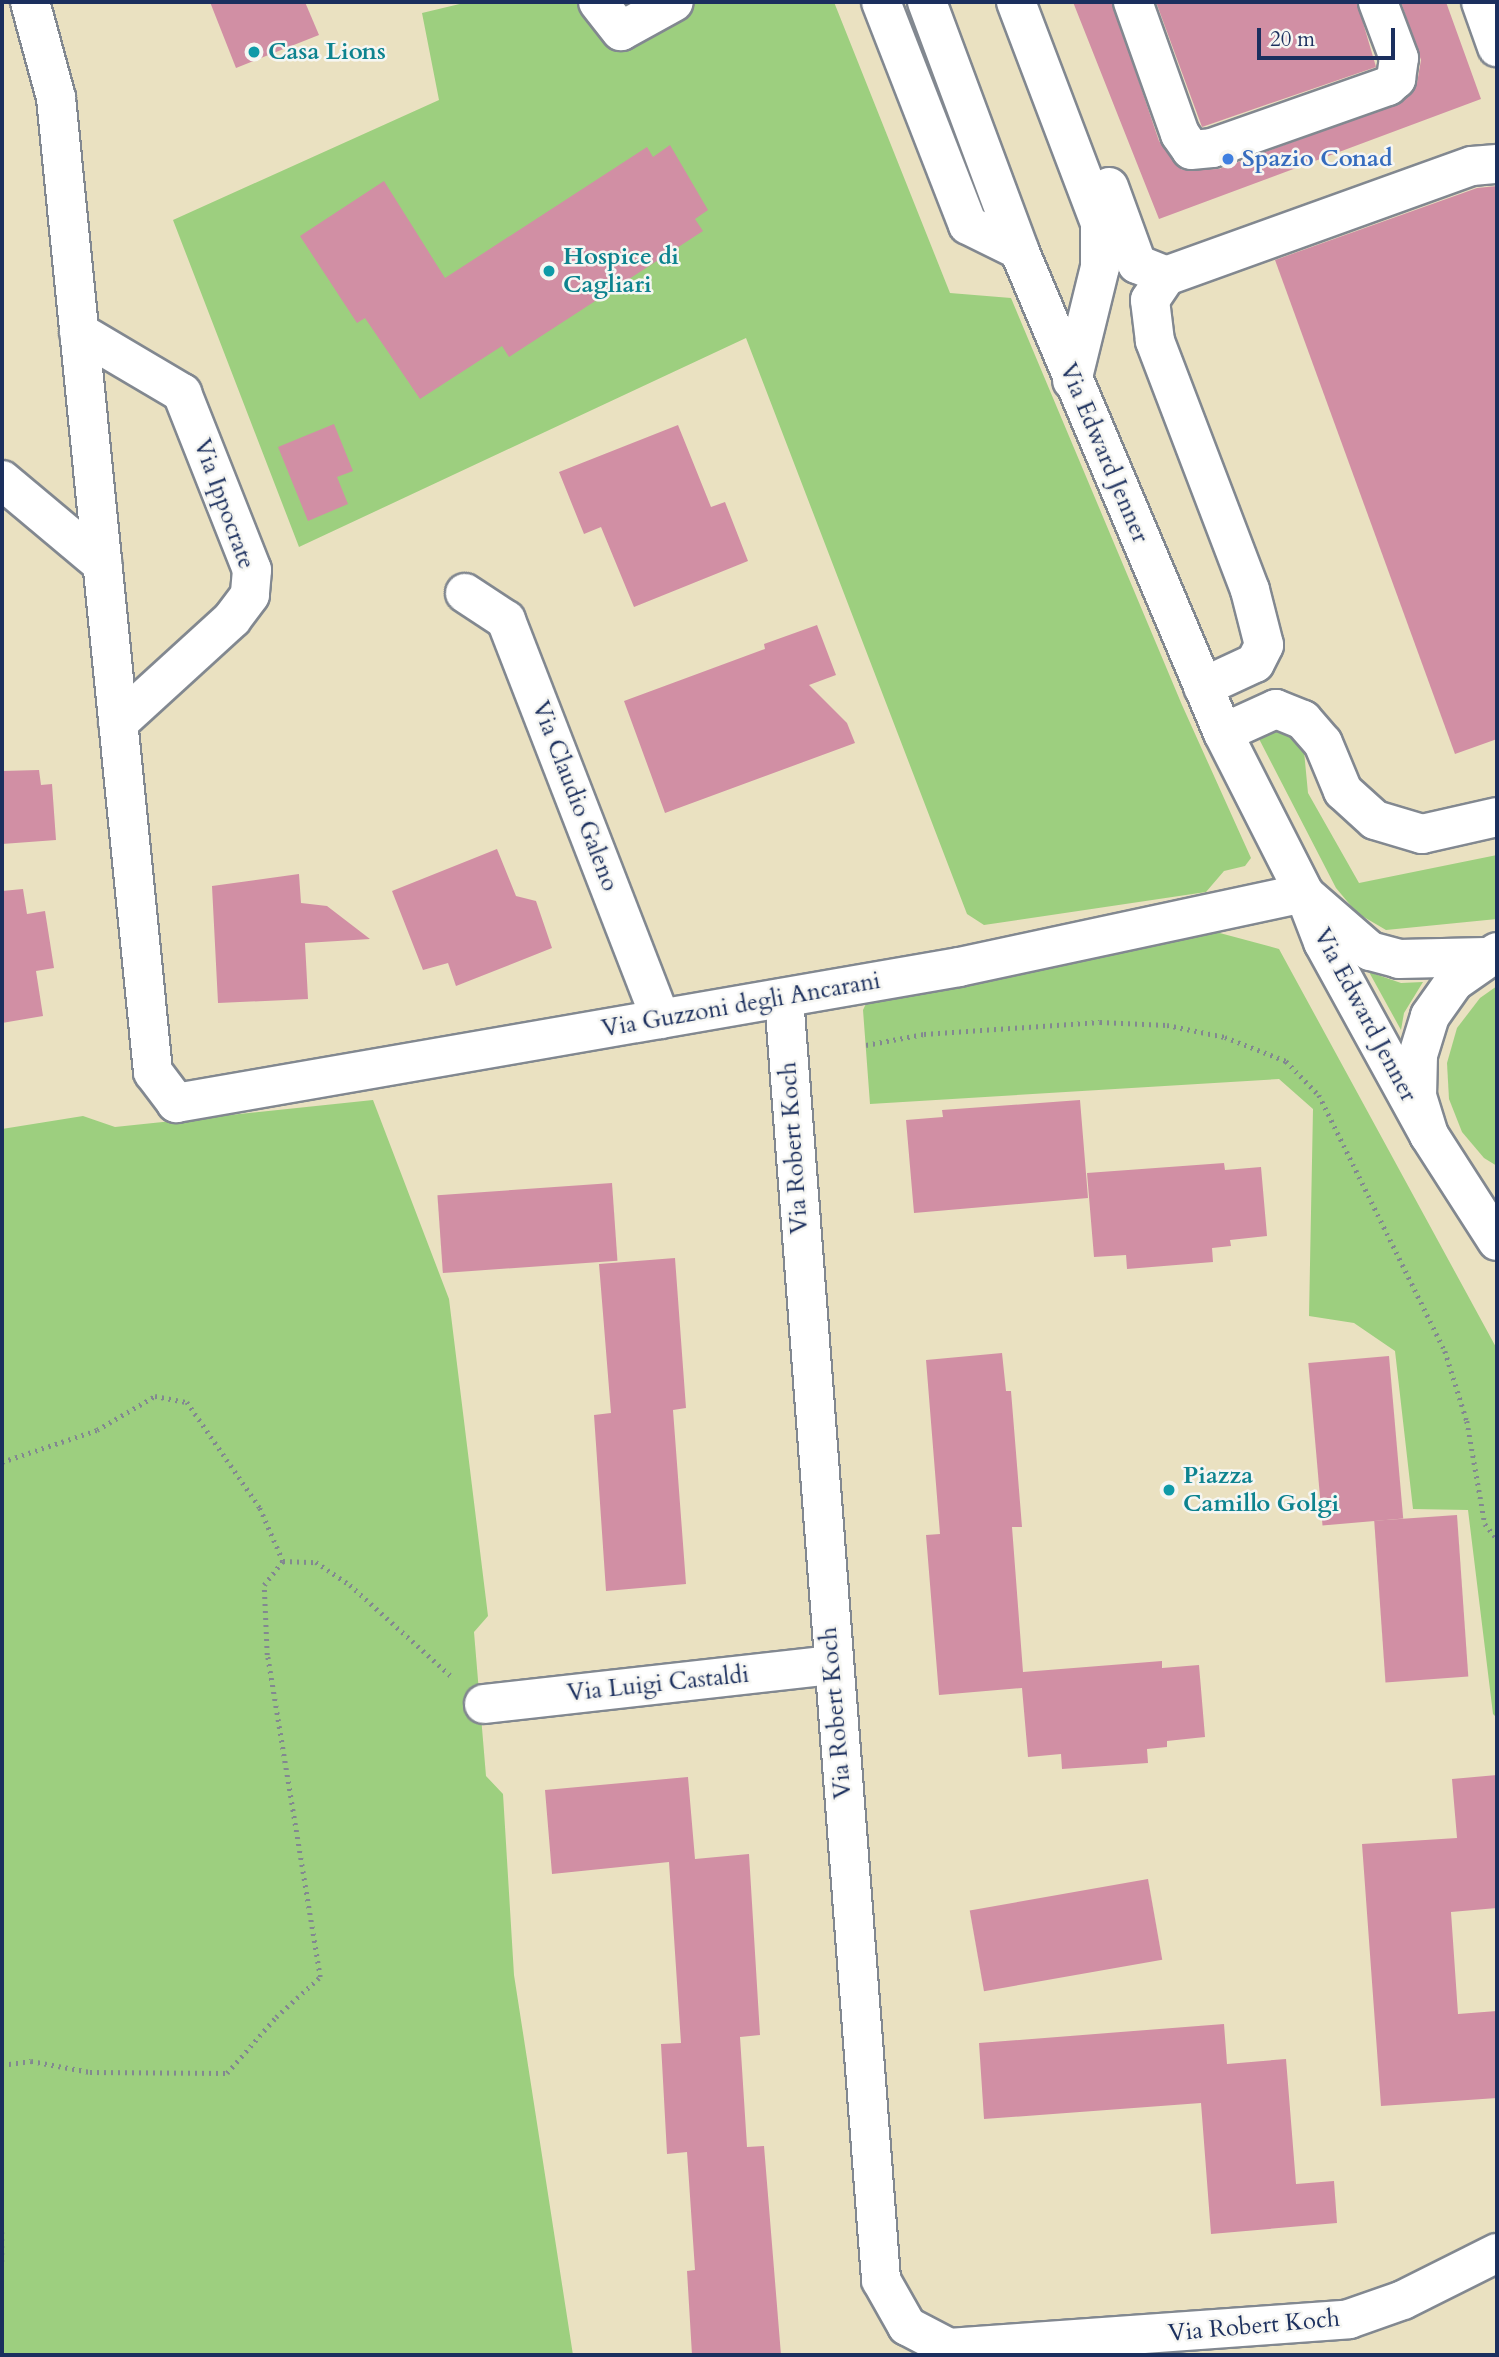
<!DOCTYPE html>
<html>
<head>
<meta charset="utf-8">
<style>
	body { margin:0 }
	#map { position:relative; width:1499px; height:2357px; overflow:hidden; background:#eae1c1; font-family:Cardo,serif }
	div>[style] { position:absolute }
	.green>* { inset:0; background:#9dcf7f }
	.building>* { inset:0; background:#d18fa4; transform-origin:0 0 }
	.path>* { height:4.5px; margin-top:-2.25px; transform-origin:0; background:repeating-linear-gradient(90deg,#828890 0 2px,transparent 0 7px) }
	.roads { filter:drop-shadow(2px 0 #828890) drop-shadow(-2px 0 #828890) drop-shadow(0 2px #828890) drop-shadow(0 -2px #828890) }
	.minor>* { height:38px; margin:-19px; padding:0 19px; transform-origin:19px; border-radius:19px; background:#fff }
	.dots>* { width:19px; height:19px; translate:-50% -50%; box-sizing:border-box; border:4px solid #f6f6f2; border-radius:50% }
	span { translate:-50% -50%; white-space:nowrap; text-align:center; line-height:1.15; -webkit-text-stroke:5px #f6f6f2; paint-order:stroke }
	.culture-label { font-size:24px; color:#0d838f; font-weight:700 }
	.left { translate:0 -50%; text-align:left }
	.shop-label { font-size:24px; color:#366cbe; font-weight:700 }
	.street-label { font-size:24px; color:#1b2f5e }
	.frame { position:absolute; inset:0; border:4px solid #1b2f5e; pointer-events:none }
	.scale { position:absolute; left:1257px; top:28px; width:138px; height:32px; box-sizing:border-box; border:4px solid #1b2f5e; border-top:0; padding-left:9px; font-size:21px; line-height:24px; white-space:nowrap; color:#1b2f5e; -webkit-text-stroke:5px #f6f6f2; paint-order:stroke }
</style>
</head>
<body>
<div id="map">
	<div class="green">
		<div style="clip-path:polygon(468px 2px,834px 2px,950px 293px,1011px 298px,1182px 705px,1251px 858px,1245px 866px,1224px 871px,1206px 892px,984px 925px,967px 914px,746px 338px,299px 547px,173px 220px,439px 100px,422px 13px)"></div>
		<div style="clip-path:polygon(1277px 723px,1291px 731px,1304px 751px,1308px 793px,1359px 883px,1497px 855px,1497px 919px,1386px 930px,1357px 913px,1336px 888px,1257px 735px)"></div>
		<div style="clip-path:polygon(1216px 932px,1279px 949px,1497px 1349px,1497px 1718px,1493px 1714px,1468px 1510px,1413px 1509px,1395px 1351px,1354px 1323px,1309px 1316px,1313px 1109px,1279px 1079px,870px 1104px,863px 1010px,869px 997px)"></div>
		<div style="clip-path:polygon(1369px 972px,1401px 983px,1423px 982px,1404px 1013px,1401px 1030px)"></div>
		<div style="clip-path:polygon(1497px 986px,1497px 1166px,1484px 1158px,1462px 1132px,1449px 1099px,1447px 1063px,1457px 1028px,1480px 998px)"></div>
		<div style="clip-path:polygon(373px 1100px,449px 1299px,488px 1616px,474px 1632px,486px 1776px,503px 1794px,514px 1975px,573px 2355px,2px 2355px,2px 1129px,83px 1116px,115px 1127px)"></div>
	</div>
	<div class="building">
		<div style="clip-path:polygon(210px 2px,305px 2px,319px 35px,236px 68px)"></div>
		<div style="clip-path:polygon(1073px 2px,1112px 2px,1159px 141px,1182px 170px,1219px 169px,1402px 102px,1417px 83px,1421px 60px,1401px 2px,1446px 2px,1481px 99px,1159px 219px)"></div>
		<div style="clip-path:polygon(1156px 2px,1357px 2px,1376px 67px,1202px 127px)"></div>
		<div style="clip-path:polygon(670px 145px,708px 210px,695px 219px,703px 231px,509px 357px,502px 346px,420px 399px,365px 318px,357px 323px,300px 236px,384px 181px,445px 278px,647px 147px,653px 157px)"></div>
		<div style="clip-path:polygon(1497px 186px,1497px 739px,1455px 754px,1275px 260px,1477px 188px)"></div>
		<div style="clip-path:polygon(334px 424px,353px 471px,337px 477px,348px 504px,308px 521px,278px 447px)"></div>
		<div style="clip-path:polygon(678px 425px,711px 507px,725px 502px,748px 561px,634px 607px,601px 527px,584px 534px,559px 472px)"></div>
		<div style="clip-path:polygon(817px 625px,836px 675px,809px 685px,847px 723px,855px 743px,665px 813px,624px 701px,765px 649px,764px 644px)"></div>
		<div style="clip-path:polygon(39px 770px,41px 785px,52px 784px,56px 840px,2px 844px,2px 771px)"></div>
		<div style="clip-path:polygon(497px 849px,516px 896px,536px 901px,552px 948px,456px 986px,448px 963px,423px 970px,392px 891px)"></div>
		<div style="clip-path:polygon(299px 874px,301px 903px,327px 906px,370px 939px,305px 943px,308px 999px,218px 1003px,212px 886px)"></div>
		<div style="clip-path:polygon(23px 889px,27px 914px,45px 911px,54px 968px,36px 971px,43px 1016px,2px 1023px,2px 891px)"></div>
		<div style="clip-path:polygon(1080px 1100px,1088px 1198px,914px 1213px,906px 1120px,943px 1117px,942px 1110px)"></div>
		<div style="clip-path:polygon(1224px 1163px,1225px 1170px,1261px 1167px,1267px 1236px,1230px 1240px,1231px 1246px,1212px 1248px,1213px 1262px,1127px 1269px,1126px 1255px,1094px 1257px,1087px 1173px)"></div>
		<div style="left:612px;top:1183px;width:78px;height:175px;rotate:86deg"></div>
		<div style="clip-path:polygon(675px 1258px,686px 1408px,673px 1410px,686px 1584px,606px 1591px,594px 1415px,611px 1413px,599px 1264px)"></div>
		<div style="clip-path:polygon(1002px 1353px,1006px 1391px,1011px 1391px,1022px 1527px,1012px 1527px,1023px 1672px,1162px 1661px,1162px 1668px,1199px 1665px,1205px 1737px,1167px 1741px,1167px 1747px,1147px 1749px,1148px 1763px,1062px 1769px,1061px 1754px,1028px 1757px,1022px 1688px,939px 1695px,926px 1535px,940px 1534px,926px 1360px)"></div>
		<div style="left:1389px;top:1356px;width:163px;height:81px;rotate:85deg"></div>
		<div style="left:1457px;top:1515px;width:162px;height:83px;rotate:86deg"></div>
		<div style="clip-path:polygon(1497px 1775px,1497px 1908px,1451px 1912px,1458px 2014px,1497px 2011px,1497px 2098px,1381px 2106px,1362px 1844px,1457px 1838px,1452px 1779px)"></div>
		<div style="clip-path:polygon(688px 1777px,695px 1859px,749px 1854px,760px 2035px,740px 2037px,747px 2147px,764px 2146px,781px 2355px,692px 2355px,687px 2271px,695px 2270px,687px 2152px,667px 2154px,661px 2044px,681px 2043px,669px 1862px,552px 1874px,545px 1790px)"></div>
		<div style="left:1148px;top:1879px;width:82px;height:181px;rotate:80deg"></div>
		<div style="clip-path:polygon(1224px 2024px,1227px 2064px,1286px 2059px,1296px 2184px,1334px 2181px,1337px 2223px,1211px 2234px,1201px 2103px,984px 2119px,979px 2043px)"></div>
	</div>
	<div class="path">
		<div style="left:866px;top:1045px;width:59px;rotate:-10.7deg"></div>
		<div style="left:924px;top:1034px;width:176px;rotate:-3.9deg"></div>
		<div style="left:1100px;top:1022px;width:67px;rotate:2.6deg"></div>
		<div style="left:1167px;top:1025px;width:59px;rotate:11.7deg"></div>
		<div style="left:1225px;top:1037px;width:66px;rotate:21.5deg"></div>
		<div style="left:1286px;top:1061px;width:47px;rotate:45.9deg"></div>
		<div style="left:1319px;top:1095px;width:285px;rotate:63.8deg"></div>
		<div style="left:1445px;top:1351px;width:73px;rotate:72.6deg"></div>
		<div style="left:1467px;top:1421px;width:105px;rotate:80.1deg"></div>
		<div style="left:1485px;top:1524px;width:19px;rotate:51deg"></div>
		<div style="left:2px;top:1462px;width:100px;rotate:-18.6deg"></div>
		<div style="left:97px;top:1430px;width:67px;rotate:-30.4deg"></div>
		<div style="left:155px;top:1396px;width:33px;rotate:11deg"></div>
		<div style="left:187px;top:1402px;width:129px;rotate:55.4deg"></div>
		<div style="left:260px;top:1508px;width:58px;rotate:66.5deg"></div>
		<div style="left:283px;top:1561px;width:33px;rotate:2deg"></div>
		<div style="left:316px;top:1562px;width:41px;rotate:34.1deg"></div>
		<div style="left:350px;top:1585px;width:137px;rotate:42deg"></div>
		<div style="left:2px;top:2065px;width:29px;rotate:-8deg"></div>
		<div style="left:31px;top:2061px;width:60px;rotate:10.6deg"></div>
		<div style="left:90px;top:2072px;width:137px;rotate:0.4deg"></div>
		<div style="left:227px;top:2073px;width:74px;rotate:-48.8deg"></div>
		<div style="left:276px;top:2017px;width:59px;rotate:-42.3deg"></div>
		<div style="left:320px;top:1977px;width:326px;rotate:-99.3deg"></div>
		<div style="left:267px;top:1655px;width:70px;rotate:-92.5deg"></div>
		<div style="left:264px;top:1585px;width:31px;rotate:-52deg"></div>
		<div style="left:2px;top:2232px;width:33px;rotate:90deg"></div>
	</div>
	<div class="roads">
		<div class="minor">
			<div style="left:30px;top:2px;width:99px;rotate:74.8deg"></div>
			<div style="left:56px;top:98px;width:979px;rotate:84.31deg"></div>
			<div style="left:153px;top:1072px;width:39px;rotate:53deg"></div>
			<div style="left:176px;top:1103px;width:795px;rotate:-9.85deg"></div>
			<div style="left:959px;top:967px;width:353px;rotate:-12.1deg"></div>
			<div style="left:598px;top:2px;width:37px;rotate:52deg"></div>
			<div style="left:621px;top:31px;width:60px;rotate:-28.7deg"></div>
			<div style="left:881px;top:2px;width:239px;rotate:68.7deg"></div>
			<div style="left:968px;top:225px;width:57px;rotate:26.1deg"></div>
			<div style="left:927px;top:2px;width:265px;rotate:69.6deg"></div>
			<div style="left:1019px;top:250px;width:524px;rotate:67.1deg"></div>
			<div style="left:1223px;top:733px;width:179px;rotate:63.1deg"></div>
			<div style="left:1304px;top:893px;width:53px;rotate:68.8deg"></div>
			<div style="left:1323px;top:942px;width:220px;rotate:61.2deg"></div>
			<div style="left:1016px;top:2px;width:236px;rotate:69.2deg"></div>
			<div style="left:1100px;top:223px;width:44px;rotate:90deg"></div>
			<div style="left:1100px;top:267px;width:117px;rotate:103.8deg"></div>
			<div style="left:1133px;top:2px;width:140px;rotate:70.4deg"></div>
			<div style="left:1180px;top:134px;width:19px;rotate:55deg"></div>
			<div style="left:1191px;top:150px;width:21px;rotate:-5deg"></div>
			<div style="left:1212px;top:148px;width:187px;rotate:-19.4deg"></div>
			<div style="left:1388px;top:86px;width:11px;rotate:-41deg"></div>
			<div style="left:1396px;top:79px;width:21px;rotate:-82deg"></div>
			<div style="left:1399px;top:58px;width:60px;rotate:-110.6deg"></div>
			<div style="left:1481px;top:2px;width:48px;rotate:70.4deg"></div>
			<div style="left:1109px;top:187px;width:82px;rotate:70deg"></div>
			<div style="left:1137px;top:264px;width:31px;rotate:22deg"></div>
			<div style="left:79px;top:332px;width:120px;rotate:30.6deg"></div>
			<div style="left:182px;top:393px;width:190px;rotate:68.4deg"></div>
			<div style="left:252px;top:570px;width:25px;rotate:95deg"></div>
			<div style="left:250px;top:595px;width:30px;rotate:127deg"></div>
			<div style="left:232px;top:619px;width:154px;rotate:137.6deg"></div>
			<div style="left:2px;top:480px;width:131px;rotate:40deg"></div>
			<div style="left:465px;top:593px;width:49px;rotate:33.4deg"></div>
			<div style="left:506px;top:620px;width:428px;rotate:68.8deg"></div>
			<div style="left:1203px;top:687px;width:57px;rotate:-24.8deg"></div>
			<div style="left:1255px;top:663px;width:20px;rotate:-63deg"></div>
			<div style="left:1264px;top:645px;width:57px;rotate:-104.3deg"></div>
			<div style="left:1250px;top:590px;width:267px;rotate:-110.9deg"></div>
			<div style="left:1155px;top:341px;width:41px;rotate:-97deg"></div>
			<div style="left:1150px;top:300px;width:29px;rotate:-56deg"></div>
			<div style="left:1166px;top:276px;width:325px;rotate:-19.8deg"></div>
			<div style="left:1472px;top:166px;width:25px;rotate:-5deg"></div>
			<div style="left:1223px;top:733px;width:58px;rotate:-24.4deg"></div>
			<div style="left:1276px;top:709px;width:29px;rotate:22deg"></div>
			<div style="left:1303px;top:720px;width:30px;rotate:49deg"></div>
			<div style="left:1323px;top:743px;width:52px;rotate:67.4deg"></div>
			<div style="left:1343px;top:791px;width:43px;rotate:42.2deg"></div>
			<div style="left:1375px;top:820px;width:49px;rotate:16.6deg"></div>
			<div style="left:1422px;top:834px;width:77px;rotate:-12.8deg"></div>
			<div style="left:1308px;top:897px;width:82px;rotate:41.1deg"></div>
			<div style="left:1370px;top:951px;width:30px;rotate:15deg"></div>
			<div style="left:1399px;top:959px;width:87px;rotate:-1.3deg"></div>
			<div style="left:1497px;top:952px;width:52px;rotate:145.1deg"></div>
			<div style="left:1454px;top:982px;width:42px;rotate:125.2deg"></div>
			<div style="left:1430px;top:1016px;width:41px;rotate:107.1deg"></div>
			<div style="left:1418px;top:1055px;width:41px;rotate:91.4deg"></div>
			<div style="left:1417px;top:1096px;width:41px;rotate:72.9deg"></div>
			<div style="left:1429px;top:1135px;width:126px;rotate:57.3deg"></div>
			<div style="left:784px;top:998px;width:1286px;rotate:85.67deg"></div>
			<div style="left:881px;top:2280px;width:53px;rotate:60.5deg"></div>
			<div style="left:907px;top:2326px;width:47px;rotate:27.6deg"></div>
			<div style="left:949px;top:2348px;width:401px;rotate:-4.1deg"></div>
			<div style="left:1349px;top:2319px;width:57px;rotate:-19.4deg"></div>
			<div style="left:1403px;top:2300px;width:105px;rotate:-26.6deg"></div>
			<div style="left:484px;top:1704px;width:350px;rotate:-6.4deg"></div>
		</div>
	</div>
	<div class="dots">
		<div style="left:254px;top:52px;background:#0f9aa8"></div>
		<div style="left:1228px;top:159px;background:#3f7fe0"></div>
		<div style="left:549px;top:271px;background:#0f9aa8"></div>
		<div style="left:1169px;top:1490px;background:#0f9aa8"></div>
	</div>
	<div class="culture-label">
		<span class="left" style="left:268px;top:52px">Casa Lions</span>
		<span class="left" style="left:563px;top:271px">Hospice di<br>Cagliari</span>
		<span class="left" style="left:1183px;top:1490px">Piazza<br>Camillo Golgi</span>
	</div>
	<div class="shop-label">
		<span class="left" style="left:1242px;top:159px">Spazio Conad</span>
	</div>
	<div class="street-label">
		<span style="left:1104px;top:453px;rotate:67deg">Via Edward Jenner</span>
		<span style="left:224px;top:504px;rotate:70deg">Via Ippocrate</span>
		<span style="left:575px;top:796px;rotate:69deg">Via Claudio Galeno</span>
		<span style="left:741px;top:1005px;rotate:-10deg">Via Guzzoni degli Ancarani</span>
		<span style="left:1365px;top:1015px;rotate:62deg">Via Edward Jenner</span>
		<span style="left:794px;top:1148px;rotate:-94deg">Via Robert Koch</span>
		<span style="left:658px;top:1684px;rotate:-6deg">Via Luigi Castaldi</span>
		<span style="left:836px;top:1713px;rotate:-95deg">Via Robert Koch</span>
		<span style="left:1254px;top:2326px;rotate:-5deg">Via Robert Koch</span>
	</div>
	<div class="frame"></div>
	<div class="scale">20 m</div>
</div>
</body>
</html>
